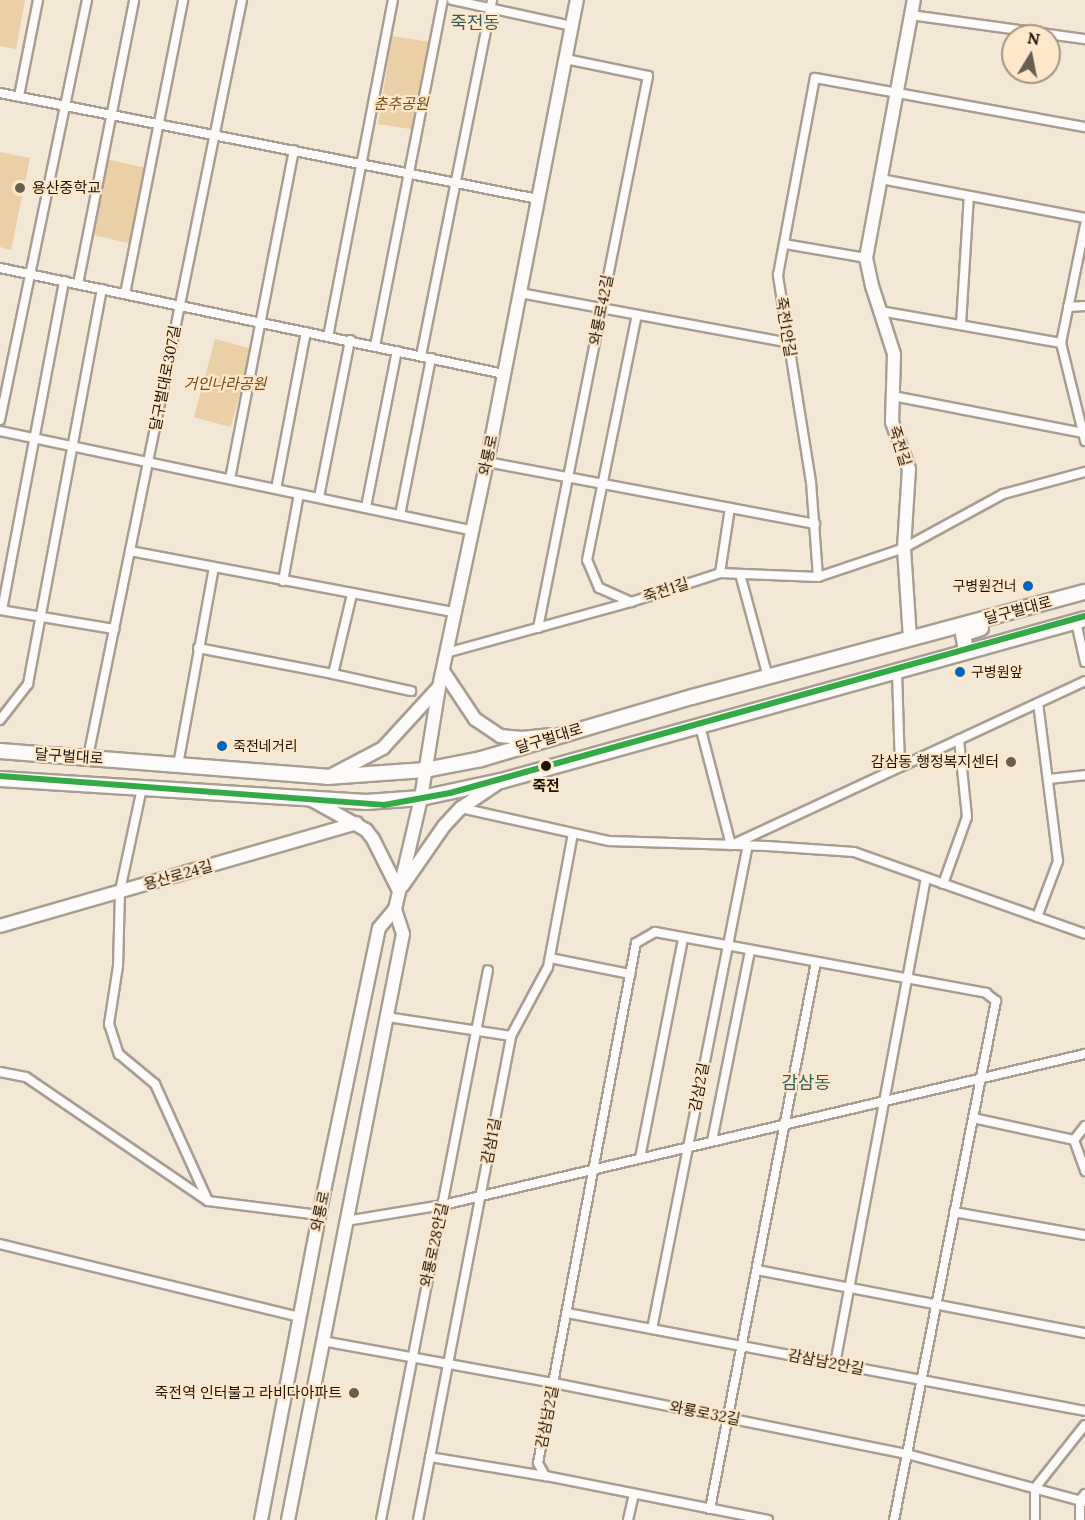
<!DOCTYPE html>
<html>
<head>
<meta charset="utf-8">
<style>
	body { margin:0 }
	#map { position:relative; width:1085px; height:1520px; overflow:hidden; background:#f3e7d6; font-family:Lora,"Noto Sans KR",serif }
	div>[style] { position:absolute }
	.green>* { inset:0; background:#ebcfa7; transform-origin:0 0 }
	.roads { filter:drop-shadow(2px 0 #a79e91) drop-shadow(-2px 0 #a79e91) drop-shadow(0 2px #a79e91) drop-shadow(0 -2px #a79e91) }
	.street>* { height:8px; margin:-4px; padding:0 4px; transform-origin:4px; border-radius:4px; background:#fdfbf9 }
	.secondary>* { height:12px; margin:-6px; padding:0 6px; transform-origin:6px; border-radius:6px; background:#fdfbf9 }
	.primary>* { height:14px; margin:-7px; padding:0 7px; transform-origin:7px; border-radius:7px; background:#fdfbf9 }
	.metro-1>* { height:6px; margin:-3px; padding:0 3px; transform-origin:3px; border-radius:3px; background:#33aa46 }
	.dots>* { width:16px; height:16px; translate:-50% -50%; box-sizing:border-box; border:3px solid #ffe8ca; border-radius:50% }
	span { translate:-50% -50%; white-space:nowrap; text-align:center; line-height:1.15; -webkit-text-stroke:4.5px #ffe8ca; paint-order:stroke }
	.bus-label { font-size:14px; color:#1d150a }
	.right { translate:-100% -50%; text-align:right }
	.left { translate:0 -50%; text-align:left }
	.park-label { font-size:15px; color:#6f4e19; font-style:italic }
	.poi-label { font-size:15px; color:#1d150a }
	.street-label { font-size:15px; color:#1d150a }
	.stop-label { font-size:15px; color:#1d150a; font-weight:700 }
	.quarter-label { font-size:18px; color:#28615d }
	.north { position:absolute; left:1001px; top:24px; width:60px; height:60px; box-sizing:border-box; background:#ffe8ca; border:2px solid #a5947d; border-radius:50%; rotate:10deg; font-size:16px; font-weight:700; line-height:24px; text-align:center; color:#1d150a }
	.north::after { content:''; display:block; margin:auto; width:21px; height:27px; background:#685e51; clip-path:polygon(50% 0,100% 100%,50% 72%,0 100%) }
</style>
</head>
<body>
<div id="map">
	<div class="green">
		<div style="clip-path:polygon(0 0,25px 0,16px 49px,0 46px)"></div>
		<div style="left:392px;top:36px;width:44px;height:89px;rotate:9deg"></div>
		<div style="clip-path:polygon(0 152px,30px 158px,11px 250px,0 247px)"></div>
		<div style="left:102px;top:158px;width:48px;height:77px;rotate:13deg"></div>
		<div style="left:215px;top:339px;width:38px;height:81px;rotate:15deg"></div>
	</div>
	<div class="roads">
		<div class="street">
			<div style="left:452px;top:0;width:123px;rotate:12.2deg"></div>
			<div style="left:911px;top:15px;width:176px;rotate:7.9deg"></div>
			<div style="left:0;top:93px;width:548px;rotate:11.15deg"></div>
			<div style="left:19px;top:96px;width:98px;rotate:-78.8deg"></div>
			<div style="left:881px;top:179px;width:208px;rotate:10.8deg"></div>
			<div style="left:1085px;top:225px;width:120px;rotate:101.5deg"></div>
			<div style="left:1061px;top:343px;width:101px;rotate:76.2deg"></div>
			<div style="left:785px;top:244px;width:82px;rotate:9.8deg"></div>
			<div style="left:0;top:268px;width:515px;rotate:11.88deg"></div>
			<div style="left:78px;top:284px;width:289px;rotate:-78.8deg"></div>
			<div style="left:520px;top:293px;width:274px;rotate:10.5deg"></div>
			<div style="left:125px;top:294px;width:300px;rotate:-78.8deg"></div>
			<div style="left:1068px;top:307px;width:17px;rotate:-3deg"></div>
			<div style="left:880px;top:311px;width:184px;rotate:10deg"></div>
			<div style="left:961px;top:325px;width:129px;rotate:-86.5deg"></div>
			<div style="left:328px;top:337px;width:343px;rotate:-79.1deg"></div>
			<div style="left:375px;top:346px;width:353px;rotate:-78.9deg"></div>
			<div style="left:421px;top:356px;width:363px;rotate:-78.7deg"></div>
			<div style="left:893px;top:396px;width:194px;rotate:11deg"></div>
			<div style="left:0;top:420px;width:429px;rotate:-78.3deg"></div>
			<div style="left:0;top:431px;width:481px;rotate:11.9deg"></div>
			<div style="left:487px;top:462px;width:334px;rotate:10.7deg"></div>
			<div style="left:230px;top:479px;width:335px;rotate:-79deg"></div>
			<div style="left:276px;top:489px;width:160px;rotate:-79.2deg"></div>
			<div style="left:319px;top:497px;width:160px;rotate:-78.8deg"></div>
			<div style="left:366px;top:507px;width:159px;rotate:-78.8deg"></div>
			<div style="left:400px;top:515px;width:160px;rotate:-78.8deg"></div>
			<div style="left:130px;top:551px;width:330px;rotate:10.7deg"></div>
			<div style="left:720px;top:573px;width:66px;rotate:-81.3deg"></div>
			<div style="left:740px;top:574px;width:107px;rotate:74.8deg"></div>
			<div style="left:818px;top:577px;width:95px;rotate:-94.2deg"></div>
			<div style="left:811px;top:482px;width:210px;rotate:-99.1deg"></div>
			<div style="left:778px;top:275px;width:200px;rotate:-79.4deg"></div>
			<div style="left:815px;top:78px;width:274px;rotate:10.3deg"></div>
			<div style="left:283px;top:581px;width:88px;rotate:-79.6deg"></div>
			<div style="left:631px;top:602px;width:35px;rotate:-156deg"></div>
			<div style="left:599px;top:588px;width:30px;rotate:-113deg"></div>
			<div style="left:587px;top:560px;width:250px;rotate:-78.5deg"></div>
			<div style="left:0;top:610px;width:116px;rotate:9.5deg"></div>
			<div style="left:2px;top:610px;width:335px;rotate:-79.3deg"></div>
			<div style="left:1076px;top:622px;width:41px;rotate:77.3deg"></div>
			<div style="left:538px;top:628px;width:563px;rotate:-78.73deg"></div>
			<div style="left:648px;top:76px;width:84px;rotate:-168.3deg"></div>
			<div style="left:198px;top:648px;width:137px;rotate:10.9deg"></div>
			<div style="left:333px;top:674px;width:82px;rotate:-76.6deg"></div>
			<div style="left:446px;top:653px;width:192px;rotate:-15.4deg"></div>
			<div style="left:631px;top:602px;width:94px;rotate:-18deg"></div>
			<div style="left:720px;top:573px;width:98px;rotate:2.3deg"></div>
			<div style="left:818px;top:577px;width:91px;rotate:-18.6deg"></div>
			<div style="left:904px;top:548px;width:113px;rotate:-28.6deg"></div>
			<div style="left:1003px;top:494px;width:85px;rotate:-15deg"></div>
			<div style="left:897px;top:672px;width:95px;rotate:88.2deg"></div>
			<div style="left:333px;top:674px;width:80px;rotate:12.3deg"></div>
			<div style="left:0;top:720px;width:46px;rotate:-52.1deg"></div>
			<div style="left:28px;top:684px;width:402px;rotate:-79.4deg"></div>
			<div style="left:700px;top:726px;width:123px;rotate:75.4deg"></div>
			<div style="left:88px;top:757px;width:773px;rotate:-78.5deg"></div>
			<div style="left:178px;top:765px;width:201px;rotate:-79.7deg"></div>
			<div style="left:1048px;top:779px;width:37px;rotate:-6deg"></div>
			<div style="left:142px;top:788px;width:105px;rotate:102.1deg"></div>
			<div style="left:120px;top:891px;width:75px;rotate:91.5deg"></div>
			<div style="left:118px;top:966px;width:59px;rotate:98.8deg"></div>
			<div style="left:109px;top:1024px;width:32px;rotate:72deg"></div>
			<div style="left:119px;top:1054px;width:47px;rotate:39.8deg"></div>
			<div style="left:155px;top:1084px;width:128px;rotate:65.6deg"></div>
			<div style="left:461px;top:808px;width:152px;rotate:12.6deg"></div>
			<div style="left:609px;top:841px;width:158px;rotate:1.8deg"></div>
			<div style="left:767px;top:846px;width:87px;rotate:3.9deg"></div>
			<div style="left:854px;top:852px;width:245px;rotate:19.5deg"></div>
			<div style="left:734px;top:844px;width:387px;rotate:-24.9deg"></div>
			<div style="left:943px;top:884px;width:71px;rotate:-70.3deg"></div>
			<div style="left:967px;top:817px;width:78px;rotate:-95.9deg"></div>
			<div style="left:1037px;top:917px;width:60px;rotate:-69.4deg"></div>
			<div style="left:1058px;top:861px;width:159px;rotate:-97.2deg"></div>
			<div style="left:550px;top:958px;width:82px;rotate:11.3deg"></div>
			<div style="left:387px;top:1017px;width:125px;rotate:8.7deg"></div>
			<div style="left:0;top:1072px;width:26px;rotate:11deg"></div>
			<div style="left:26px;top:1077px;width:220px;rotate:34.3deg"></div>
			<div style="left:208px;top:1201px;width:112px;rotate:7.2deg"></div>
			<div style="left:973px;top:1118px;width:103px;rotate:12.3deg"></div>
			<div style="left:1085px;top:1126px;width:18px;rotate:128deg"></div>
			<div style="left:1074px;top:1140px;width:33px;rotate:70deg"></div>
			<div style="left:712px;top:1141px;width:195px;rotate:-78.7deg"></div>
			<div style="left:640px;top:1158px;width:224px;rotate:-78.9deg"></div>
			<div style="left:954px;top:1212px;width:133px;rotate:10deg"></div>
			<div style="left:346px;top:1221px;width:98px;rotate:-9.4deg"></div>
			<div style="left:443px;top:1205px;width:660px;rotate:-13.24deg"></div>
			<div style="left:0;top:1244px;width:308px;rotate:13.7deg"></div>
			<div style="left:757px;top:1270px;width:334px;rotate:10.9deg"></div>
			<div style="left:567px;top:1313px;width:527px;rotate:10.71deg"></div>
			<div style="left:652px;top:1329px;width:492px;rotate:-78.8deg"></div>
			<div style="left:322px;top:1341px;width:236px;rotate:10.3deg"></div>
			<div style="left:554px;top:1383px;width:360px;rotate:11.4deg"></div>
			<div style="left:907px;top:1454px;width:184px;rotate:15.1deg"></div>
			<div style="left:835px;top:1364px;width:494px;rotate:-79.4deg"></div>
			<div style="left:430px;top:1457px;width:117px;rotate:9.4deg"></div>
			<div style="left:710px;top:1509px;width:557px;rotate:-79.03deg"></div>
			<div style="left:381px;top:1520px;width:560px;rotate:-78.99deg"></div>
			<div style="left:418px;top:1520px;width:493px;rotate:-79.1deg"></div>
			<div style="left:511px;top:1036px;width:78px;rotate:-61.8deg"></div>
			<div style="left:548px;top:967px;width:136px;rotate:-79.4deg"></div>
			<div style="left:628px;top:1520px;width:27px;rotate:-77deg"></div>
			<div style="left:768px;top:1520px;width:227px;rotate:-168.8deg"></div>
			<div style="left:545px;top:1476px;width:15px;rotate:-118deg"></div>
			<div style="left:538px;top:1463px;width:529px;rotate:-79.33deg"></div>
			<div style="left:636px;top:943px;width:22px;rotate:-30deg"></div>
			<div style="left:655px;top:932px;width:337px;rotate:10.4deg"></div>
			<div style="left:986px;top:993px;width:13px;rotate:39deg"></div>
			<div style="left:996px;top:1001px;width:529px;rotate:101.12deg"></div>
			<div style="left:1035px;top:1520px;width:32px;rotate:-90deg"></div>
			<div style="left:1035px;top:1488px;width:80px;rotate:-51.6deg"></div>
			<div style="left:1080px;top:1520px;width:20px;rotate:-90deg"></div>
			<div style="left:1080px;top:1500px;width:8px;rotate:-50deg"></div>
		</div>
		<div class="secondary">
			<div style="left:910px;top:639px;width:91px;rotate:-93.8deg"></div>
			<div style="left:904px;top:548px;width:79px;rotate:-86.4deg"></div>
			<div style="left:909px;top:469px;width:50px;rotate:-109.9deg"></div>
			<div style="left:892px;top:422px;width:68px;rotate:-88.3deg"></div>
			<div style="left:894px;top:354px;width:71px;rotate:-107.9deg"></div>
			<div style="left:872px;top:286px;width:29px;rotate:-102deg"></div>
			<div style="left:866px;top:258px;width:262px;rotate:-79.5deg"></div>
			<div style="left:443px;top:671px;width:58px;rotate:56.3deg"></div>
			<div style="left:475px;top:719px;width:30px;rotate:34deg"></div>
			<div style="left:500px;top:736px;width:22px;rotate:5deg"></div>
			<div style="left:522px;top:738px;width:27px;rotate:-6deg"></div>
			<div style="left:330px;top:776px;width:60px;rotate:-27.8deg"></div>
			<div style="left:383px;top:748px;width:81px;rotate:-47.5deg"></div>
			<div style="left:310px;top:799px;width:64px;rotate:29deg"></div>
			<div style="left:366px;top:830px;width:11px;rotate:52deg"></div>
			<div style="left:373px;top:839px;width:58px;rotate:63.4deg"></div>
			<div style="left:403px;top:885px;width:72px;rotate:-55.2deg"></div>
			<div style="left:444px;top:826px;width:25px;rotate:-47deg"></div>
			<div style="left:461px;top:808px;width:45px;rotate:-34deg"></div>
			<div style="left:0;top:926px;width:371px;rotate:-16.1deg"></div>
			<div style="left:261px;top:1520px;width:310px;rotate:-79.2deg"></div>
			<div style="left:319px;top:1215px;width:293px;rotate:-78.2deg"></div>
			<div style="left:379px;top:928px;width:25px;rotate:-50deg"></div>
			<div style="left:288px;top:1520px;width:597px;rotate:-78.9deg"></div>
			<div style="left:403px;top:934px;width:26px;rotate:-108deg"></div>
			<div style="left:395px;top:909px;width:114px;rotate:-76.8deg"></div>
			<div style="left:421px;top:798px;width:112px;rotate:-80.8deg"></div>
			<div style="left:439px;top:687px;width:230px;rotate:-78deg"></div>
			<div style="left:487px;top:462px;width:471px;rotate:-79deg"></div>
		</div>
		<div class="primary">
			<div style="left:966px;top:651px;width:17px;rotate:-100deg"></div>
			<div style="left:963px;top:634px;width:19px;rotate:-18deg"></div>
			<div style="left:0;top:751px;width:328px;rotate:4.5deg"></div>
			<div style="left:327px;top:777px;width:98px;rotate:-4.1deg"></div>
			<div style="left:425px;top:770px;width:57px;rotate:-11.1deg"></div>
			<div style="left:481px;top:759px;width:220px;rotate:-16.4deg"></div>
			<div style="left:692px;top:697px;width:407px;rotate:-15deg"></div>
			<div style="left:0;top:779px;width:367px;rotate:3.6deg"></div>
			<div style="left:366px;top:802px;width:55px;rotate:-4.2deg"></div>
			<div style="left:421px;top:798px;width:82px;rotate:-12deg"></div>
			<div style="left:501px;top:781px;width:606px;rotate:-15.5deg"></div>
		</div>
	</div>
	<div class="metro-1">
		<div style="left:0;top:776px;width:385px;rotate:4.3deg"></div>
		<div style="left:384px;top:805px;width:67px;rotate:-10.3deg"></div>
		<div style="left:450px;top:793px;width:659px;rotate:-15.58deg"></div>
	</div>
	<div class="dots">
		<div style="left:20px;top:188px;background:#685e51"></div>
		<div style="left:1028px;top:586px;background:#0065bd"></div>
		<div style="left:960px;top:672px;background:#0065bd"></div>
		<div style="left:222px;top:746px;background:#0065bd"></div>
		<div style="left:1011px;top:762px;background:#685e51"></div>
		<div style="left:546px;top:766px;background:#1d150a"></div>
		<div style="left:354px;top:1393px;background:#685e51"></div>
	</div>
	<div class="bus-label">
		<span class="right" style="left:1017px;top:586px">구병원건너</span>
		<span class="left" style="left:971px;top:672px">구병원앞</span>
		<span class="left" style="left:233px;top:746px">죽전네거리</span>
	</div>
	<div class="park-label">
		<span style="left:401px;top:104px">춘추공원</span>
		<span style="left:225px;top:384px">거인나라공원</span>
	</div>
	<div class="poi-label">
		<span class="left" style="left:32px;top:188px">용산중학교</span>
		<span class="right" style="left:999px;top:762px">감삼동 행정복지센터</span>
		<span class="right" style="left:342px;top:1393px">죽전역 인터불고 라비다아파트</span>
	</div>
	<div class="street-label">
		<span style="left:601px;top:310px;rotate:-79deg">와룡로42길</span>
		<span style="left:786px;top:327px;rotate:81deg">죽전1안길</span>
		<span style="left:165px;top:378px;rotate:-79deg">달구벌대로307길</span>
		<span style="left:900px;top:446px;rotate:73deg">죽전길</span>
		<span style="left:488px;top:455px;rotate:-78deg">와룡로</span>
		<span style="left:666px;top:590px;rotate:-18deg">죽전1길</span>
		<span style="left:1018px;top:610px;rotate:-15deg">달구벌대로</span>
		<span style="left:549px;top:738px;rotate:-17deg">달구벌대로</span>
		<span style="left:69px;top:756px;rotate:4deg">달구벌대로</span>
		<span style="left:178px;top:875px;rotate:-16deg">용산로24길</span>
		<span style="left:699px;top:1087px;rotate:-79deg">감삼2길</span>
		<span style="left:491px;top:1141px;rotate:-79deg">감삼1길</span>
		<span style="left:320px;top:1211px;rotate:-78deg">와룡로</span>
		<span style="left:434px;top:1245px;rotate:-78deg">와룡로28안길</span>
		<span style="left:826px;top:1362px;rotate:11deg">감삼남2안길</span>
		<span style="left:705px;top:1413px;rotate:11deg">와룡로32길</span>
		<span style="left:547px;top:1417px;rotate:-79deg">감삼남2길</span>
	</div>
	<div class="stop-label">
		<span style="left:546px;top:786px">죽전</span>
	</div>
	<div class="quarter-label">
		<span style="left:475px;top:23px">죽전동</span>
		<span style="left:806px;top:1083px">감삼동</span>
	</div>
	<div class="north">N</div>
</div>
</body>
</html>
